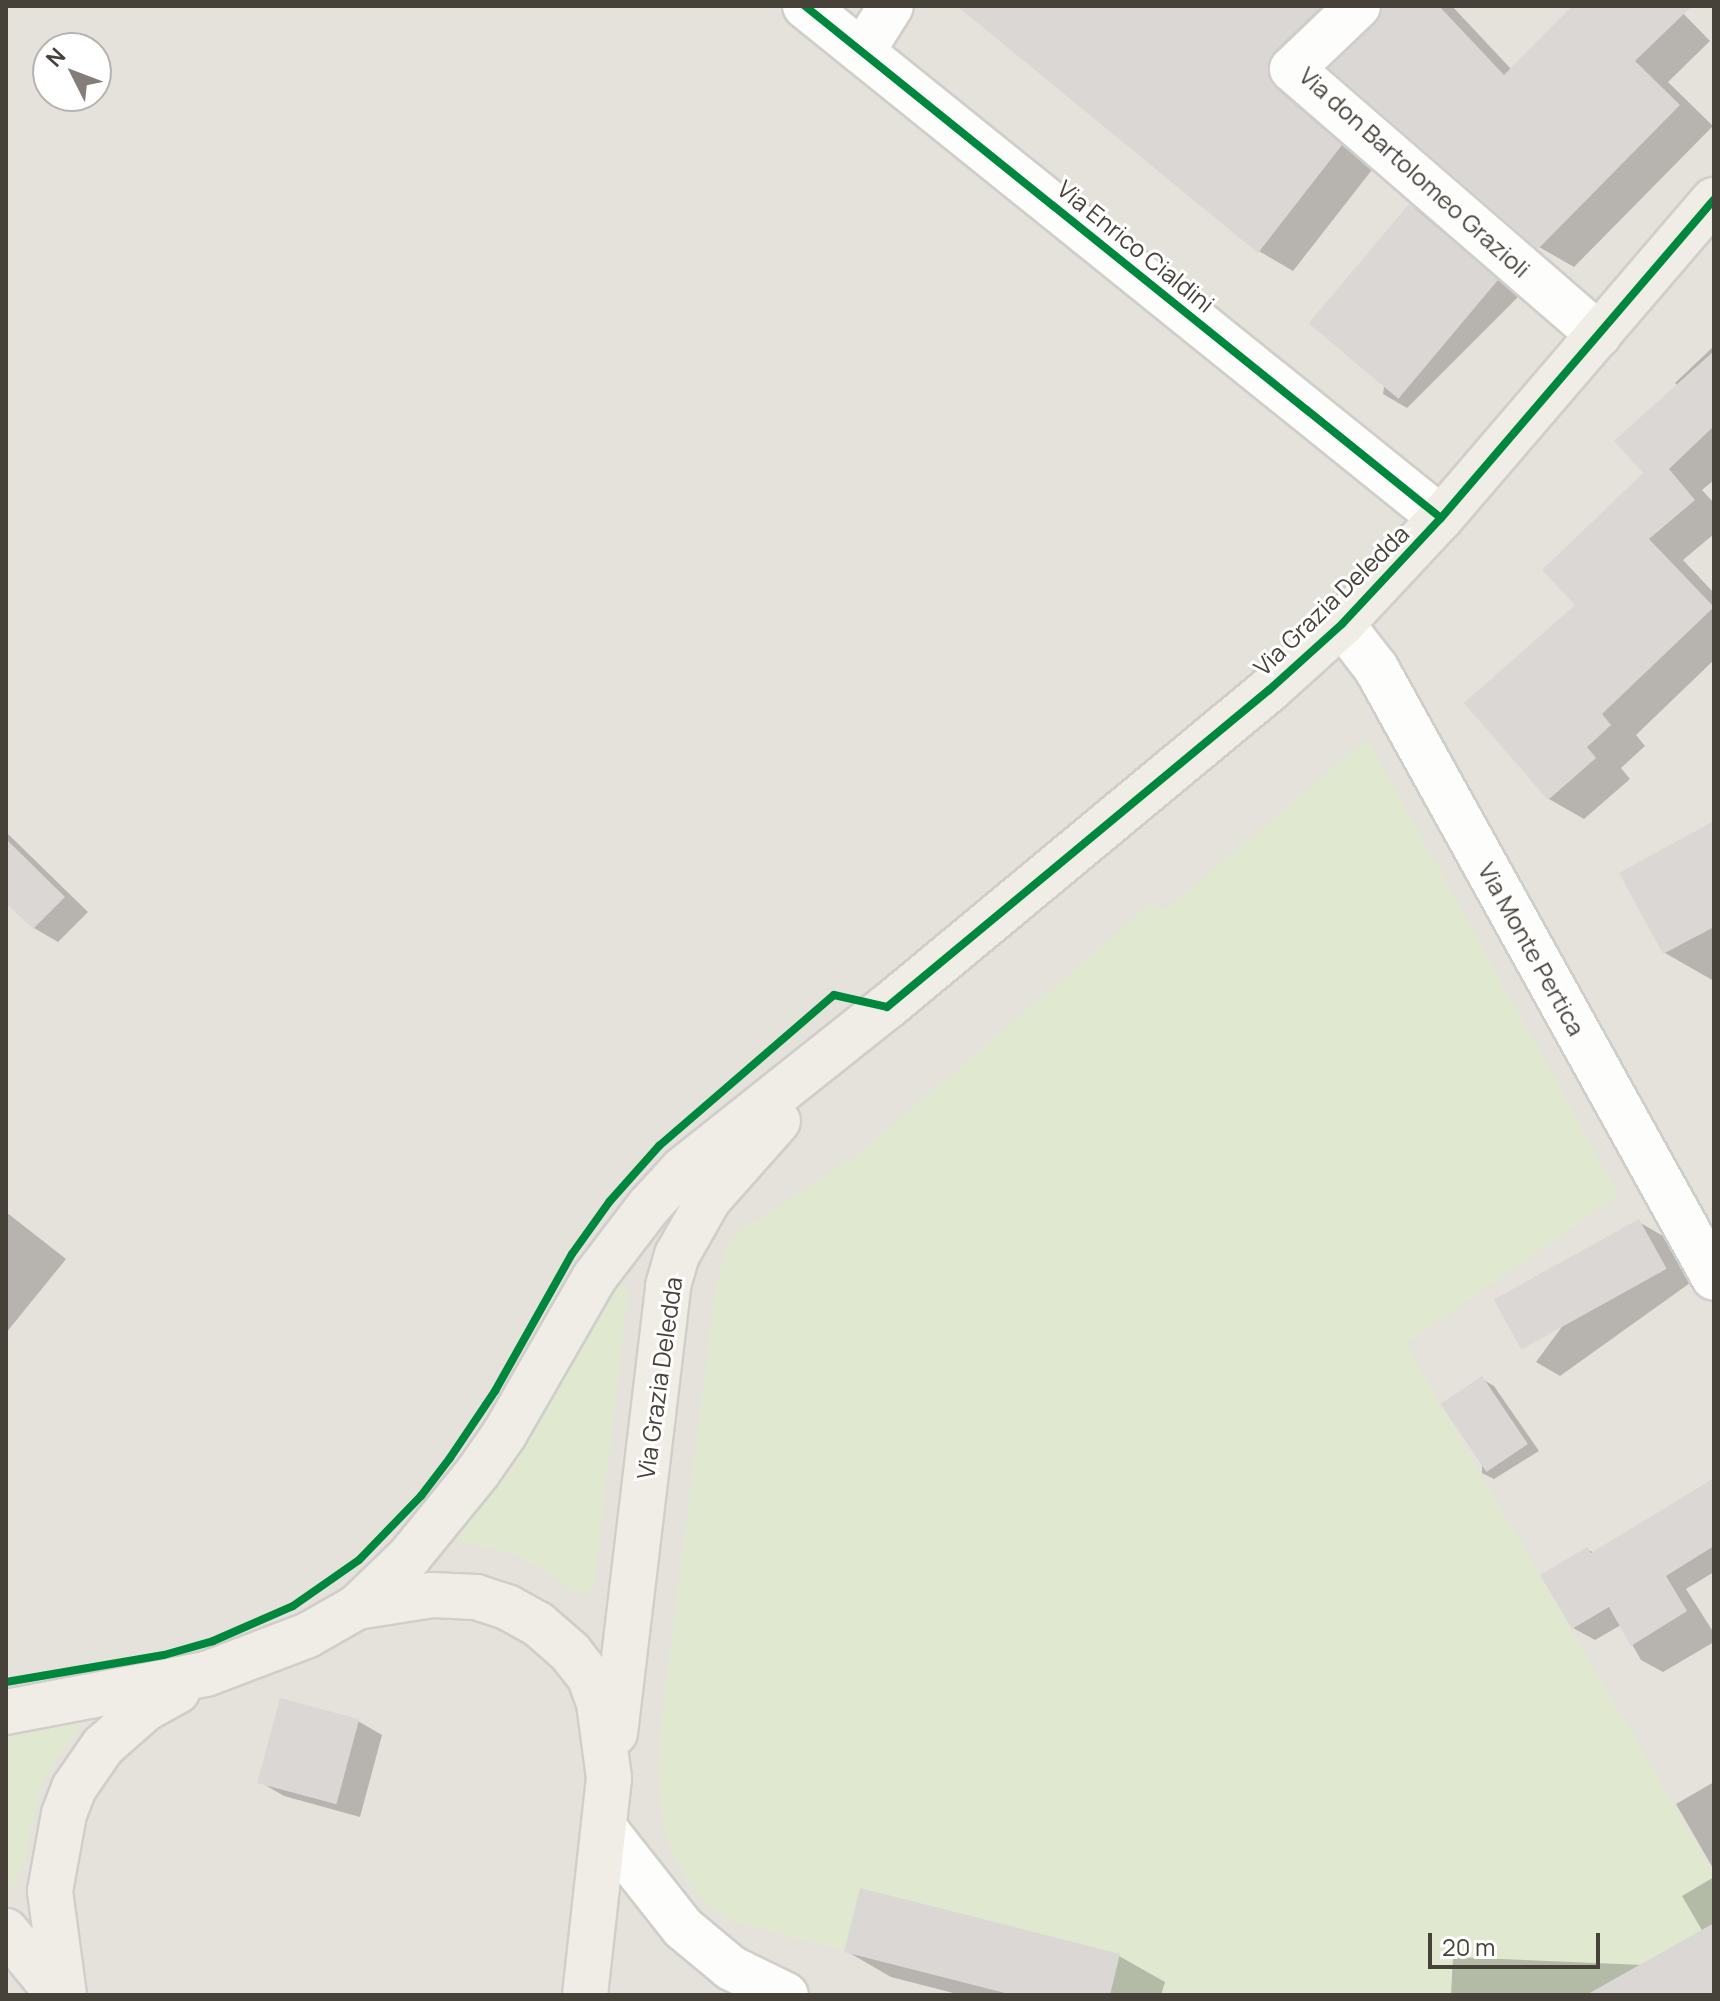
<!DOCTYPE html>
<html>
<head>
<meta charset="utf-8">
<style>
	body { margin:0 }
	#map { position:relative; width:1720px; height:2001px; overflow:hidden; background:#f2f0ed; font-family:Manrope,sans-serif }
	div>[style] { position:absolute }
	.residential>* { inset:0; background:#e5e2dc }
	.green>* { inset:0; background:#e0e9d0 }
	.shadow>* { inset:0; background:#0003 }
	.building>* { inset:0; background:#dad7d4; transform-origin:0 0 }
	.roads { filter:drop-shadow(2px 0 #d0cecb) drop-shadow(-2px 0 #d0cecb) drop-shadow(0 2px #d0cecb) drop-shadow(0 -2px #d0cecb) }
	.minor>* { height:44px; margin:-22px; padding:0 22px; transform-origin:22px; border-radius:22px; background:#fdfdfc }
	.major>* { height:44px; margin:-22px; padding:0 22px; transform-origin:22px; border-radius:22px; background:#f0ede6 }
	.cycleway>* { height:8px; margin:-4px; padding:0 4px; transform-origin:4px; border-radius:4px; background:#00873e }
	span { translate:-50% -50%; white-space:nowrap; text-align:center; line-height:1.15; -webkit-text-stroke:6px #fff; paint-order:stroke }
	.street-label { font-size:24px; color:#474239 }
	.frame { position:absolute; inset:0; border:8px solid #474239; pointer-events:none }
	.north { position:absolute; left:32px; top:32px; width:80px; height:80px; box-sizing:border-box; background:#fff; border:2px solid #b5b3b0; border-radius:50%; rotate:312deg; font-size:22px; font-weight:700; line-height:32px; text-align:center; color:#474239 }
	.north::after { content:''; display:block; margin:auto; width:28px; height:36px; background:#837f78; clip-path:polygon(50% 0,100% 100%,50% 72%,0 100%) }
	.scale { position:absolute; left:1428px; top:1933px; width:172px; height:36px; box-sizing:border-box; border:4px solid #474239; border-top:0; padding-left:10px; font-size:24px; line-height:28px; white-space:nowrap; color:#474239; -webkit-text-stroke:6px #fff; paint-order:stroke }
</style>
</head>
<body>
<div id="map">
	<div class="residential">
		<div style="clip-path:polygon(evenodd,6px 6px,1714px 6px,1714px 1995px,6px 1995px,6px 6px,48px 48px,96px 48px,96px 96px,48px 96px,48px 48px)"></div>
	</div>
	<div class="green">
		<div style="clip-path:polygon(1367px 739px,1619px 1195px,1405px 1344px,1714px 1874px,1714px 1995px,1013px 1995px,730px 1921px,698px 1896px,673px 1856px,663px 1824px,658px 1772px,662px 1715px,716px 1285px,726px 1248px,740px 1231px,857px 1155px,1152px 903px,1166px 910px)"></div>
		<div style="clip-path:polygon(615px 1283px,624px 1285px,628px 1292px,594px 1587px,585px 1596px,516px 1554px,450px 1541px)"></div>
		<div style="clip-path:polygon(76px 1713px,81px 1726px,43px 1779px,22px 1867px,12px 1886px,6px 1887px,6px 1725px)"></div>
	</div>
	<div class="shadow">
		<div style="clip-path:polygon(976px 6px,1378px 6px,1309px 71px,1375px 166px,1293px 271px,1259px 251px)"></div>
		<div style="clip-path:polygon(1384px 6px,1452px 6px,1512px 70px,1575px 6px,1676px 6px,1710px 41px,1668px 82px,1713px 126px,1574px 267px,1539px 247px,1332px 68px,1384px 15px)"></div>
		<div style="clip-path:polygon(1410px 206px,1434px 220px,1520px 295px,1407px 408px,1383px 394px)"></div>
		<div style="clip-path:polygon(1714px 346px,1714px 480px,1702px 490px,1714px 503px,1714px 534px,1683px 560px,1714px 593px,1714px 660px,1636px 735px,1645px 746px,1621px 768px,1630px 779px,1584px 819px,1549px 799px,1577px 605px,1646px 473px,1678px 386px,1675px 383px)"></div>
		<div style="clip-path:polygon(1714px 823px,1714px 981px,1665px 953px)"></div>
		<div style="clip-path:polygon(6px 832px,88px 912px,58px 942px,34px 928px,6px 900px)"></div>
		<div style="clip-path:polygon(6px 1212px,66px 1259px,6px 1333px)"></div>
		<div style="clip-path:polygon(1639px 1222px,1663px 1236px,1690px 1283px,1560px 1376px,1536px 1362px)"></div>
		<div style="clip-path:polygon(1482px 1379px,1494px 1386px,1539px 1451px,1494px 1479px,1482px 1473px)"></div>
		<div style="clip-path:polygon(1714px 1480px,1714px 1572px,1686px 1589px,1714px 1633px,1714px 1642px,1663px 1672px,1641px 1660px,1621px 1625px,1595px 1640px,1573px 1628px,1587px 1549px,1594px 1553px)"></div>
		<div style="clip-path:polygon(358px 1721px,382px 1735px,360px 1817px,284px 1796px,260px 1782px)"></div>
		<div style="clip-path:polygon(1714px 1782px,1714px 1870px,1676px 1804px)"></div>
		<div style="clip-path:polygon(1714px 1877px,1714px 1995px,1451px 1995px,1453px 1957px,1643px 1965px,1703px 1932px,1682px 1896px)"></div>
		<div style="clip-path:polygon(846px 1951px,1119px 1956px,1165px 1982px,1161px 1995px,961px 1995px,891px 1977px)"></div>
	</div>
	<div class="building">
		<div style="clip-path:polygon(957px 6px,1322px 6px,1274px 52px,1268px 64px,1268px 76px,1276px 88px,1342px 145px,1258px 253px)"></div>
		<div style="clip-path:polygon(1382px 6px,1439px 6px,1504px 75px,1572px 6px,1692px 6px,1635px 61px,1680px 105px,1538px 249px,1329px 68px,1375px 24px)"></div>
		<div style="left:1409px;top:204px;width:117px;height:156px;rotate:40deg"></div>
		<div style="clip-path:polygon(1714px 351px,1714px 426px,1669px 469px,1695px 500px,1649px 539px,1714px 607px,1602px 714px,1611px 725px,1587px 747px,1596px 758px,1548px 800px,1464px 703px,1575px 605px,1542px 570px,1643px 473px,1614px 441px)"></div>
		<div style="clip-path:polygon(1714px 821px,1714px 927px,1663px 954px,1619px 873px)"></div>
		<div style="clip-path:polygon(6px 839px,65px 897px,33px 929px,6px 903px)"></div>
		<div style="left:1639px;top:1219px;width:57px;height:166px;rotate:61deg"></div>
		<div style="left:1482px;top:1376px;width:82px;height:50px;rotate:56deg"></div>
		<div style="clip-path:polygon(1714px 1478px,1714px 1546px,1666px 1576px,1687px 1611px,1631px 1646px,1609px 1607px,1572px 1629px,1540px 1575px,1587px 1547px,1591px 1553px)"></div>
		<div style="left:280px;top:1698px;width:82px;height:88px;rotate:15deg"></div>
		<div style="clip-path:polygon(860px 1888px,1120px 1954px,1110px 1995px,1013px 1995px,844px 1952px)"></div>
		<div style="clip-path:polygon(1714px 1923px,1714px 1995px,1586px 1995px)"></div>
	</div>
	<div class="roads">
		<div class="minor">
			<div style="left:805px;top:6px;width:816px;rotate:38.84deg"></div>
			<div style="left:1358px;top:6px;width:91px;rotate:136.3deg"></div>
			<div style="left:1292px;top:69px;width:406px;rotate:40.9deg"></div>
			<div style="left:862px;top:52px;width:54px;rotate:-57.8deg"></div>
			<div style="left:1342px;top:624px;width:56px;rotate:52.3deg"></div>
			<div style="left:1376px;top:668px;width:697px;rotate:61.01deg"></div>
			<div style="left:604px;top:1828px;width:127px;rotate:51.7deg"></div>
			<div style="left:683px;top:1928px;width:62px;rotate:39.8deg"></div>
			<div style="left:731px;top:1968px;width:61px;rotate:26.1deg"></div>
		</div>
		<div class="major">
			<div style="left:357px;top:1607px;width:72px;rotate:-43.9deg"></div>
			<div style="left:409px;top:1557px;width:109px;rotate:-50.9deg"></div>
			<div style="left:478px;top:1472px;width:47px;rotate:-55.3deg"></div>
			<div style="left:505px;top:1433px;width:179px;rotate:-60.1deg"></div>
			<div style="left:594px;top:1278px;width:91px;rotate:-52.6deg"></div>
			<div style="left:649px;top:1206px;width:50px;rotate:-47.4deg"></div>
			<div style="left:683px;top:1169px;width:260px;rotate:-38.5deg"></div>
			<div style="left:887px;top:1007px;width:496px;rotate:-39.7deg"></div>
			<div style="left:1269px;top:690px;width:98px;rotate:-42.1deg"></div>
			<div style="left:1342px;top:624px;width:145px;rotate:-47deg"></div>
			<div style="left:1441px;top:518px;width:419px;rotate:-49.4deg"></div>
			<div style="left:6px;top:1712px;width:204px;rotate:-10.8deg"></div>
			<div style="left:206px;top:1674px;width:109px;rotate:-20.9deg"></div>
			<div style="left:308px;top:1635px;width:56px;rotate:-29.7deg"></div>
			<div style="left:357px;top:1607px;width:76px;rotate:-9.1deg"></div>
			<div style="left:432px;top:1595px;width:44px;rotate:2.6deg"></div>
			<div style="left:476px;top:1597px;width:33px;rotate:18deg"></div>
			<div style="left:507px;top:1607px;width:35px;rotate:29deg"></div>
			<div style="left:538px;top:1624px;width:43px;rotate:41.2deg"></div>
			<div style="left:570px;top:1652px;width:33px;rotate:52deg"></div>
			<div style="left:590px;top:1678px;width:27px;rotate:70deg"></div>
			<div style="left:599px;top:1703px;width:76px;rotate:82.4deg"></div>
			<div style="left:609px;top:1778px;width:218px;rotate:96.3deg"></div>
			<div style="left:615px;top:1733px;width:450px;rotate:-83.2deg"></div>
			<div style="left:668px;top:1286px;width:32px;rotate:-74deg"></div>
			<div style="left:677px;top:1255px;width:64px;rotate:-60.3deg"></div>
			<div style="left:709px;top:1199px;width:104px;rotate:-48.5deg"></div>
			<div style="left:6px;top:1931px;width:83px;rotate:50.4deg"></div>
			<div style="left:64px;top:1995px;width:105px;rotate:-97.7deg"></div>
			<div style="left:50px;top:1891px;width:78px;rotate:-79.7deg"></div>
			<div style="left:64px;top:1814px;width:28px;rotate:-69deg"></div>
			<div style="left:74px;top:1788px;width:51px;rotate:-55.4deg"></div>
			<div style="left:103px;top:1746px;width:56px;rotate:-41.4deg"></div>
			<div style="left:145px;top:1709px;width:37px;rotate:-29deg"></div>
		</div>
	</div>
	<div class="cycleway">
		<div style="left:805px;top:6px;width:816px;rotate:38.84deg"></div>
		<div style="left:6px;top:1682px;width:160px;rotate:-9.7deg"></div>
		<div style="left:164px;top:1655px;width:51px;rotate:-15.9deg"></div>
		<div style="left:213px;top:1641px;width:87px;rotate:-23.6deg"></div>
		<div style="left:293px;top:1606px;width:80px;rotate:-34.9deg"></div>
		<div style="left:359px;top:1560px;width:89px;rotate:-45.9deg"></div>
		<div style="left:421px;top:1496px;width:48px;rotate:-52.7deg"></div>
		<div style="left:450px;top:1458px;width:81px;rotate:-56.1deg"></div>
		<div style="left:495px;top:1391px;width:157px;rotate:-60.7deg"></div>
		<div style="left:572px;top:1254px;width:65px;rotate:-54.4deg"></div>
		<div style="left:610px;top:1201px;width:74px;rotate:-48.3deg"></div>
		<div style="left:659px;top:1146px;width:231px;rotate:-40.8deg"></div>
		<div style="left:834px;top:995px;width:54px;rotate:12.8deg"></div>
		<div style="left:887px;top:1007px;width:496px;rotate:-39.7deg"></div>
		<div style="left:1269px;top:690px;width:98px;rotate:-42.1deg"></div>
		<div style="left:1342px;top:624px;width:145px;rotate:-47deg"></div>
		<div style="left:1441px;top:518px;width:419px;rotate:-49.4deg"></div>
	</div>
	<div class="street-label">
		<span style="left:1415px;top:172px;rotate:42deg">Via don Bartolomeo Grazioli</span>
		<span style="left:1136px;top:246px;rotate:39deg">Via Enrico Cialdini</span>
		<span style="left:1331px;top:600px;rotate:-44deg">Via Grazia Deledda</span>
		<span style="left:1532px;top:949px;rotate:61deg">Via Monte Pertica</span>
		<span style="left:659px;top:1378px;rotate:-82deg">Via Grazia Deledda</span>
	</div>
	<div class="frame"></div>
	<div class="north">N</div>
	<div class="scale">20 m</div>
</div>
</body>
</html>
